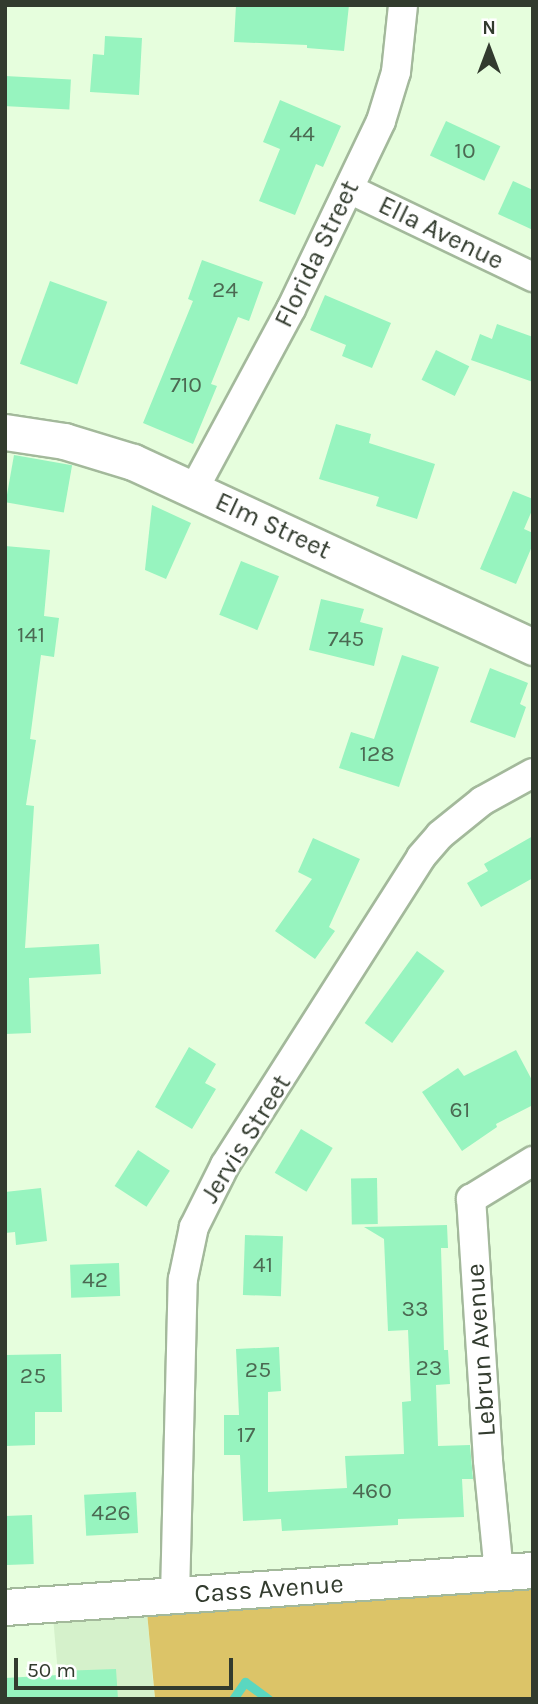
<!DOCTYPE html>
<html>
<head>
<meta charset="utf-8">
<style>
	body { margin:0 }
	#map { position:relative; width:538px; height:1704px; overflow:hidden; background:#e6fedd; font-family:Karla,sans-serif }
	div>[style] { position:absolute }
	.built>* { inset:0; background:#d5f1cb; transform-origin:0 0 }
	.forest>* { inset:0; background:#dcc468 }
	.stream>* { height:9px; margin:-4.5px; padding:0 4.5px; transform-origin:4.5px; border-radius:4.5px; background:#5ad7c0 }
	.building>* { inset:0; background:#97f4bf; transform-origin:0 0 }
	.roads { filter:drop-shadow(2px 0 #a3b99b) drop-shadow(-2px 0 #a3b99b) drop-shadow(0 2px #a3b99b) drop-shadow(0 -2px #a3b99b) }
	.minor>* { height:28px; margin:-14px; padding:0 14px; transform-origin:14px; border-radius:14px; background:#fff }
	.tertiary>* { height:35px; margin:-17.5px; padding:0 17.5px; transform-origin:17.5px; border-radius:17.5px; background:#fff }
	span { translate:-50% -50%; white-space:nowrap; text-align:center; line-height:1.15; -webkit-text-stroke:5px #fff; paint-order:stroke }
	.number-label { font-size:23px; color:#4b6952 }
	.number-label span { -webkit-text-stroke-width:0 }
	.street-label { font-size:26px; color:#323b2e }
	.frame { position:absolute; inset:0; border:7px solid #323b2e; pointer-events:none }
	.north { position:absolute; left:454px; top:14px; width:70px; height:70px; -webkit-text-stroke:5px #fff; paint-order:stroke; rotate:0deg; font-size:19px; font-weight:700; line-height:28px; text-align:center; color:#323b2e }
	.north::after { content:''; display:block; margin:auto; width:24px; height:32px; background:#323b2e; clip-path:polygon(50% 0,100% 100%,50% 72%,0 100%) }
	.scale { position:absolute; left:14px; top:1658px; width:219px; height:32px; box-sizing:border-box; border:4px solid #323b2e; border-top:0; padding-left:9px; font-size:21px; line-height:24px; white-space:nowrap; color:#323b2e; -webkit-text-stroke:5px #fff; paint-order:stroke }
</style>
</head>
<body>
<div id="map">
	<div class="built">
		<div style="left:146px;top:1601px;width:98px;height:94px;rotate:85deg"></div>
	</div>
	<div class="forest">
		<div style="clip-path:polygon(533px 1567px,533px 1699px,155px 1699px,146px 1601px)"></div>
	</div>
	<div class="stream">
		<div style="left:233px;top:1699px;width:21px;rotate:-55deg"></div>
		<div style="left:245px;top:1682px;width:29px;rotate:36deg"></div>
	</div>
	<div class="building">
		<div style="clip-path:polygon(236px 5px,349px 5px,344px 51px,307px 48px,307px 45px,234px 42px)"></div>
		<div style="clip-path:polygon(105px 36px,142px 38px,139px 95px,90px 92px,93px 54px,104px 55px)"></div>
		<div style="left:5px;top:76px;width:66px;height:30px;rotate:3deg"></div>
		<div style="clip-path:polygon(280px 100px,341px 126px,323px 167px,316px 164px,295px 215px,259px 201px,280px 149px,263px 142px)"></div>
		<div style="left:446px;top:121px;width:60px;height:38px;rotate:25deg"></div>
		<div style="clip-path:polygon(513px 181px,533px 190px,533px 230px,498px 214px)"></div>
		<div style="clip-path:polygon(202px 260px,263px 282px,249px 321px,238px 317px,211px 384px,217px 386px,193px 444px,143px 423px,193px 301px,188px 299px)"></div>
		<div style="left:50px;top:281px;width:61px;height:88px;rotate:20deg"></div>
		<div style="clip-path:polygon(325px 295px,391px 323px,372px 368px,342px 356px,346px 345px,310px 330px)"></div>
		<div style="clip-path:polygon(497px 324px,533px 337px,533px 382px,471px 360px,480px 334px,492px 339px)"></div>
		<div style="left:436px;top:350px;width:37px;height:33px;rotate:26deg"></div>
		<div style="clip-path:polygon(336px 424px,371px 434px,369px 443px,435px 464px,417px 519px,376px 506px,379px 497px,319px 479px)"></div>
		<div style="left:14px;top:455px;width:59px;height:48px;rotate:10deg"></div>
		<div style="clip-path:polygon(513px 491px,533px 499px,533px 508px,524px 529px,533px 533px,533px 544px,516px 584px,480px 569px)"></div>
		<div style="clip-path:polygon(152px 505px,191px 523px,166px 579px,145px 570px)"></div>
		<div style="clip-path:polygon(5px 546px,50px 550px,44px 616px,59px 618px,54px 657px,41px 655px,30px 739px,36px 740px,26px 805px,34px 806px,25px 948px,99px 944px,101px 974px,29px 978px,31px 1033px,5px 1034px)"></div>
		<div style="left:241px;top:561px;width:41px;height:58px;rotate:22deg"></div>
		<div style="clip-path:polygon(321px 599px,364px 609px,360px 622px,383px 628px,374px 666px,309px 650px)"></div>
		<div style="clip-path:polygon(402px 655px,439px 667px,399px 787px,339px 768px,351px 732px,374px 739px)"></div>
		<div style="clip-path:polygon(490px 668px,528px 683px,520px 704px,526px 707px,515px 738px,470px 722px)"></div>
		<div style="clip-path:polygon(533px 836px,533px 878px,481px 907px,467px 883px,488px 871px,484px 864px)"></div>
		<div style="clip-path:polygon(313px 838px,360px 859px,329px 927px,335px 931px,315px 959px,275px 931px,312px 879px,298px 872px)"></div>
		<div style="left:417px;top:951px;width:34px;height:89px;rotate:36deg"></div>
		<div style="clip-path:polygon(189px 1047px,216px 1064px,205px 1083px,216px 1089px,192px 1129px,155px 1107px)"></div>
		<div style="clip-path:polygon(516px 1050px,533px 1082px,533px 1105px,496px 1124px,497px 1127px,462px 1151px,422px 1092px,458px 1068px,464px 1076px)"></div>
		<div style="left:301px;top:1129px;width:37px;height:51px;rotate:31deg"></div>
		<div style="left:138px;top:1150px;width:38px;height:43px;rotate:33deg"></div>
		<div style="left:377px;top:1178px;width:46px;height:26px;rotate:89deg"></div>
		<div style="clip-path:polygon(41px 1188px,47px 1241px,16px 1245px,15px 1232px,5px 1233px,5px 1192px)"></div>
		<div style="clip-path:polygon(447px 1225px,448px 1248px,441px 1248px,444px 1350px,448px 1350px,450px 1384px,436px 1385px,438px 1446px,470px 1445px,473px 1479px,462px 1479px,464px 1517px,398px 1519px,398px 1525px,282px 1531px,281px 1519px,243px 1521px,240px 1455px,224px 1455px,224px 1415px,239px 1415px,236px 1349px,279px 1347px,281px 1391px,268px 1392px,268px 1492px,347px 1488px,345px 1456px,404px 1454px,402px 1402px,411px 1401px,408px 1330px,388px 1331px,384px 1239px,364px 1227px)"></div>
		<div style="left:245px;top:1235px;width:38px;height:60px;rotate:2deg"></div>
		<div style="left:119px;top:1263px;width:33px;height:49px;rotate:88deg"></div>
		<div style="clip-path:polygon(61px 1354px,62px 1412px,35px 1412px,35px 1445px,5px 1446px,5px 1355px)"></div>
		<div style="left:136px;top:1492px;width:41px;height:52px;rotate:87deg"></div>
		<div style="left:32px;top:1515px;width:49px;height:27px;rotate:88deg"></div>
		<div style="clip-path:polygon(116px 1669px,118px 1699px,5px 1699px,5px 1678px,59px 1675px,59px 1671px)"></div>
	</div>
	<div class="roads">
		<div class="minor">
			<div style="left:349px;top:189px;width:204px;rotate:25.6deg"></div>
			<div style="left:194px;top:489px;width:204px;rotate:-61.7deg"></div>
			<div style="left:291px;top:309px;width:208px;rotate:-64.4deg"></div>
			<div style="left:381px;top:121px;width:51px;rotate:-73deg"></div>
			<div style="left:396px;top:72px;width:67px;rotate:-84deg"></div>
			<div style="left:499px;top:1573px;width:114px;rotate:-95.6deg"></div>
			<div style="left:488px;top:1460px;width:262px;rotate:-93.7deg"></div>
			<div style="left:471px;top:1199px;width:73px;rotate:-31.5deg"></div>
			<div style="left:175px;top:1596px;width:317px;rotate:-88.6deg"></div>
			<div style="left:183px;top:1279px;width:53px;rotate:-78.1deg"></div>
			<div style="left:194px;top:1227px;width:69px;rotate:-63.4deg"></div>
			<div style="left:225px;top:1165px;width:365px;rotate:-57.5deg"></div>
			<div style="left:421px;top:857px;width:29px;rotate:-49deg"></div>
			<div style="left:440px;top:835px;width:54px;rotate:-39deg"></div>
			<div style="left:482px;top:801px;width:58px;rotate:-28.8deg"></div>
		</div>
		<div class="tertiary">
			<div style="left:5px;top:432px;width:60px;rotate:8.7deg"></div>
			<div style="left:64px;top:441px;width:72px;rotate:16.9deg"></div>
			<div style="left:133px;top:462px;width:441px;rotate:24.8deg"></div>
			<div style="left:5px;top:1607px;width:529px;rotate:-4.01deg"></div>
		</div>
	</div>
	<div class="number-label">
		<span style="left:302px;top:134px">44</span>
		<span style="left:465px;top:151px">10</span>
		<span style="left:225px;top:290px">24</span>
		<span style="left:186px;top:385px">710</span>
		<span style="left:31px;top:635px">141</span>
		<span style="left:346px;top:639px">745</span>
		<span style="left:377px;top:754px">128</span>
		<span style="left:460px;top:1110px">61</span>
		<span style="left:263px;top:1265px">41</span>
		<span style="left:95px;top:1280px">42</span>
		<span style="left:415px;top:1309px">33</span>
		<span style="left:429px;top:1368px">23</span>
		<span style="left:258px;top:1370px">25</span>
		<span style="left:33px;top:1376px">25</span>
		<span style="left:246px;top:1435px">17</span>
		<span style="left:372px;top:1491px">460</span>
		<span style="left:111px;top:1513px">426</span>
	</div>
	<div class="street-label">
		<span style="left:441px;top:233px;rotate:26deg">Ella Avenue</span>
		<span style="left:317px;top:254px;rotate:-64deg">Florida Street</span>
		<span style="left:273px;top:526px;rotate:25deg">Elm Street</span>
		<span style="left:246px;top:1139px;rotate:-58deg">Jervis Street</span>
		<span style="left:481px;top:1350px;rotate:-94deg">Lebrun Avenue</span>
		<span style="left:269px;top:1589px;rotate:-4deg">Cass Avenue</span>
	</div>
	<div class="frame"></div>
	<div class="north">N</div>
	<div class="scale">50 m</div>
</div>
</body>
</html>
